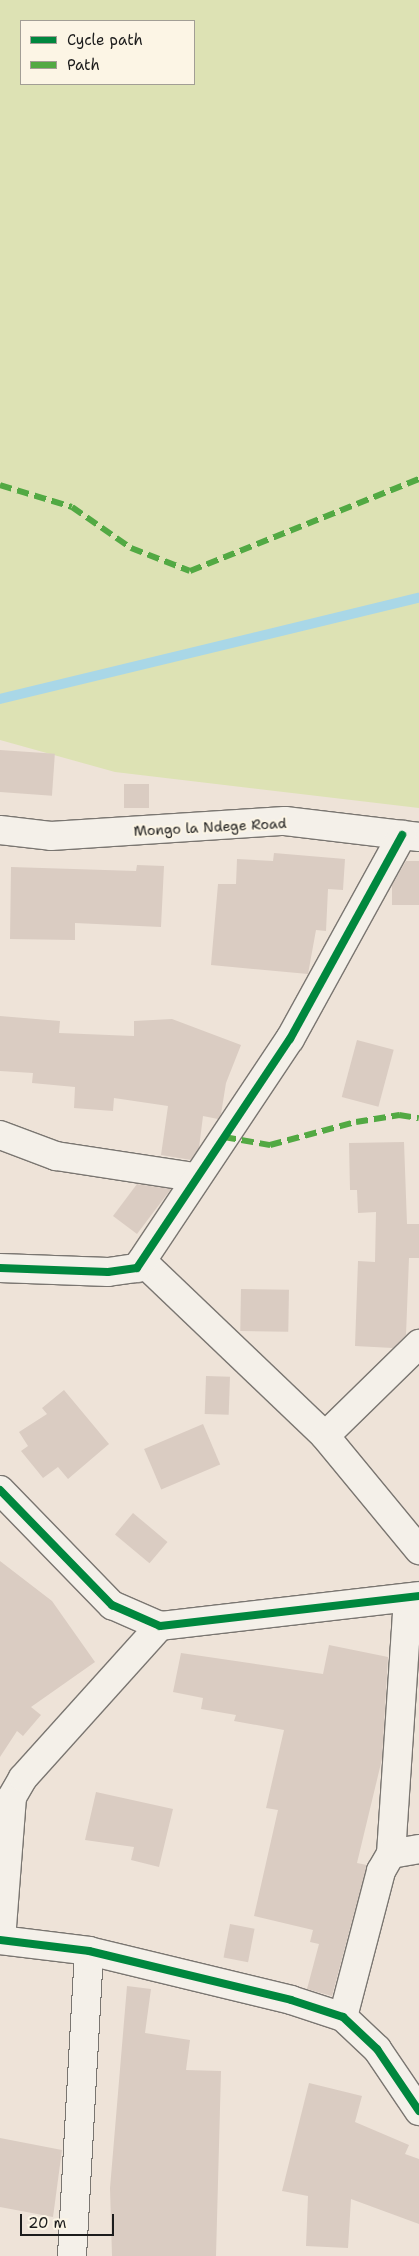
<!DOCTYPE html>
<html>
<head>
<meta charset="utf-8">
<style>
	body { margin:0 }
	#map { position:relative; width:419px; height:2256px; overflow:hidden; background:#eee3d8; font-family:"Shantell Sans",sans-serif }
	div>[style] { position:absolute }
	.green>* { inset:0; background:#dde2b4 }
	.stream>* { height:10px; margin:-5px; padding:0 5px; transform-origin:5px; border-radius:5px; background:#a9d7e7 }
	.building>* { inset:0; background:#daccc2; transform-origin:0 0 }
	.roads { filter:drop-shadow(1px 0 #7a7671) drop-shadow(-1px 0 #7a7671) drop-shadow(0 1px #7a7671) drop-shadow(0 -1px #7a7671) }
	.minor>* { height:28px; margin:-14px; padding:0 14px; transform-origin:14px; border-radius:14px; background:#f4f0e9 }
	.quiet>* { height:6px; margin-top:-3px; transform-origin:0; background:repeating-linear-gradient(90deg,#52a943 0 12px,transparent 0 18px) }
	.cycleway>* { height:8px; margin:-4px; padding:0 4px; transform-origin:4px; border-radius:4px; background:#00873e }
	span { translate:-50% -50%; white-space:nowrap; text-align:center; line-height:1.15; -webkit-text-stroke:4px #fcf5e5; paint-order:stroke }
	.street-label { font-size:14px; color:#1c1c1c }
	.legend { position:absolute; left:20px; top:20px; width:175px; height:65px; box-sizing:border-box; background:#fcf5e5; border:1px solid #a29e95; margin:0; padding:6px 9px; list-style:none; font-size:15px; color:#1c1c1c }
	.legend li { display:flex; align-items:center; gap:10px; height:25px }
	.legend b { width:25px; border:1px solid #a29e95 }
	.scale { position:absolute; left:20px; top:2214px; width:94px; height:22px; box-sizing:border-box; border:2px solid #1c1c1c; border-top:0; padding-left:6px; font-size:15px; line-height:18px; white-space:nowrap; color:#1c1c1c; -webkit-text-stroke:4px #fcf5e5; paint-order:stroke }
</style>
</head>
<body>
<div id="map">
	<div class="green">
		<div style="clip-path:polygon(evenodd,0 0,419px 0,419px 808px,115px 772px,0 740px,0 0,21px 21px,194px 21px,194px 84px,21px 84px,21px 21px)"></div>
	</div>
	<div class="stream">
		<div style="left:0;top:699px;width:431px;rotate:-13.6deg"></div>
	</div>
	<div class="building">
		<div style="left:0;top:750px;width:55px;height:42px;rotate:4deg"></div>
		<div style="left:124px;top:784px;width:25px;height:24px"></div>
		<div style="clip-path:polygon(274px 853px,345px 859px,343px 890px,328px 889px,326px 931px,316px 930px,308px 974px,211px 965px,218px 884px,236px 884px,237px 859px,273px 861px)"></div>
		<div style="clip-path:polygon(406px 861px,419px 861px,419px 905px,392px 905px,392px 885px)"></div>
		<div style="clip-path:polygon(137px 865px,164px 866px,161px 927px,75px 923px,75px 940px,10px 939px,11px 867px,136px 871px)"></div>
		<div style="clip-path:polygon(0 1016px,60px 1021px,59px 1033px,134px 1036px,134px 1021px,172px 1019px,241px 1045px,226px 1083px,221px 1114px,218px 1119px,203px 1116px,199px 1148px,191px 1160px,161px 1155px,168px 1106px,114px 1098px,113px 1111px,74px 1108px,75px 1087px,32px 1083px,33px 1073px,0 1071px)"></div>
		<div style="left:357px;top:1040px;width:38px;height:59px;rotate:15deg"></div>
		<div style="clip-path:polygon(404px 1142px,407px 1224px,419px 1224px,419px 1258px,409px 1258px,406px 1335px,393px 1348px,355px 1346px,358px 1261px,375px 1262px,376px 1212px,358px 1213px,357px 1190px,350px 1190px,349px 1143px)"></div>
		<div style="clip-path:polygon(137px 1184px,171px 1189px,137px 1234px,113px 1216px)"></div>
		<div style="left:241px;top:1289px;width:48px;height:42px;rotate:1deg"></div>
		<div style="left:206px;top:1376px;width:24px;height:38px;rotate:2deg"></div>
		<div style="clip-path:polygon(64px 1390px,109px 1444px,68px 1479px,58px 1467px,43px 1478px,21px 1451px,28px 1446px,19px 1432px,47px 1414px,42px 1408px)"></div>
		<div style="left:203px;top:1424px;width:44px;height:64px;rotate:67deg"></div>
		<div style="left:133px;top:1513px;width:45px;height:28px;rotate:40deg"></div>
		<div style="clip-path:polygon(0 1561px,52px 1601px,95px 1662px,31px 1707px,41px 1715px,23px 1736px,17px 1731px,0 1757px)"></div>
		<div style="clip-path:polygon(329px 1645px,388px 1657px,382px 1759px,357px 1863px,367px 1865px,332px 1996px,307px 1989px,319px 1944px,310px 1942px,313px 1930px,254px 1916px,278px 1810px,266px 1808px,284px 1730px,234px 1721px,236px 1715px,201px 1709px,203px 1698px,173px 1692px,181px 1653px,323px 1674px)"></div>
		<div style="clip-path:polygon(96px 1792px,173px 1809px,159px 1867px,131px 1860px,134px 1847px,85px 1840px)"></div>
		<div style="left:230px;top:1924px;width:25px;height:34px;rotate:11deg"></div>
		<div style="clip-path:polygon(127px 1986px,151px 1989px,145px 2033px,190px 2040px,186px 2070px,221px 2071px,216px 2256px,112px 2256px,110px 2188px)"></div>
		<div style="clip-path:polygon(309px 2083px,362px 2096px,355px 2122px,409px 2145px,405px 2154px,419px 2159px,419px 2224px,351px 2199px,348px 2248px,306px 2246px,308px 2196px,282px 2191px)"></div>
		<div style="clip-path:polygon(0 2138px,62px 2150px,53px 2217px,0 2207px)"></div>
	</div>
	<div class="roads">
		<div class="minor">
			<div style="left:0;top:830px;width:51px;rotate:6.7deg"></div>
			<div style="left:51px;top:836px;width:234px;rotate:-3.7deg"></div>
			<div style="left:285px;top:821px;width:135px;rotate:6.8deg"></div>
			<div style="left:0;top:1135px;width:60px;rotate:20.6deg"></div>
			<div style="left:56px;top:1156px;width:140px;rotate:8.7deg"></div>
			<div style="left:142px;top:1261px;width:253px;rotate:43.7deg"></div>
			<div style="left:325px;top:1436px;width:148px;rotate:50.5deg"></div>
			<div style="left:0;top:1268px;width:108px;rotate:2.1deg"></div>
			<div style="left:108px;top:1272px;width:29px;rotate:-8deg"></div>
			<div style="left:137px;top:1268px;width:275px;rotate:-56.3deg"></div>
			<div style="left:290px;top:1039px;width:233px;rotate:-61.2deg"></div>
			<div style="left:325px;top:1436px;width:132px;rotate:-44.4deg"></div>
			<div style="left:0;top:1490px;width:161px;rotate:45.8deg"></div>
			<div style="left:112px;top:1605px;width:52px;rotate:23.6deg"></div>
			<div style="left:160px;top:1626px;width:261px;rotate:-6.6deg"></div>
			<div style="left:391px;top:1854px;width:256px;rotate:-86.2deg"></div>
			<div style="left:0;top:1940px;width:90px;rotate:7deg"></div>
			<div style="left:89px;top:1951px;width:208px;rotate:13.6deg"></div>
			<div style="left:291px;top:2000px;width:55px;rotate:18.1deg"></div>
			<div style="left:343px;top:2017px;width:47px;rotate:43.3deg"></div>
			<div style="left:377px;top:2049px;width:75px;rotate:55.9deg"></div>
			<div style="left:1px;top:1940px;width:143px;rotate:-85.6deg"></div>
			<div style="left:12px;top:1797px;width:22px;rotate:-60deg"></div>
			<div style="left:23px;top:1778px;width:205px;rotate:-48deg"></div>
			<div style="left:343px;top:2017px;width:151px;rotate:-75.4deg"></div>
			<div style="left:381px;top:1871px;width:20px;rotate:-60deg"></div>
			<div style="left:391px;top:1854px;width:28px;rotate:-10deg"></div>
			<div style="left:72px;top:2256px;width:305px;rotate:-86.8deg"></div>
		</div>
	</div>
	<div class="quiet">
		<div style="left:0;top:485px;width:75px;rotate:17deg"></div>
		<div style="left:72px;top:507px;width:72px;rotate:34.8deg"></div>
		<div style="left:131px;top:548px;width:63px;rotate:21.3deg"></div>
		<div style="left:190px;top:571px;width:247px;rotate:-21.9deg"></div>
		<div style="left:224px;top:1137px;width:47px;rotate:9.9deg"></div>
		<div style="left:270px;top:1145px;width:89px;rotate:-15deg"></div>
		<div style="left:356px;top:1122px;width:44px;rotate:-9.2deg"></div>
		<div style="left:399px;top:1115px;width:20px;rotate:9deg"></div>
	</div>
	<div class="cycleway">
		<div style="left:0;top:1268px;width:108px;rotate:2.1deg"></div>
		<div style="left:108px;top:1272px;width:29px;rotate:-8deg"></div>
		<div style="left:137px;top:1268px;width:275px;rotate:-56.3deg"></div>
		<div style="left:290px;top:1039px;width:233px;rotate:-61.2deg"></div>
		<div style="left:0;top:1490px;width:161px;rotate:45.8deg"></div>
		<div style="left:112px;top:1605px;width:52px;rotate:23.6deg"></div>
		<div style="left:160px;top:1626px;width:261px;rotate:-6.6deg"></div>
		<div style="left:0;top:1940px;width:90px;rotate:7deg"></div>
		<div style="left:89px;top:1951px;width:208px;rotate:13.6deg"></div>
		<div style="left:291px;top:2000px;width:55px;rotate:18.1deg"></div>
		<div style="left:343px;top:2017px;width:47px;rotate:43.3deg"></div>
		<div style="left:377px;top:2049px;width:75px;rotate:55.9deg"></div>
	</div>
	<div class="street-label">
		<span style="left:210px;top:827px;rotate:-3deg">Mongo la Ndege Road</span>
	</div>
	<ul class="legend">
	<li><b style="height:6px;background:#00873e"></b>Cycle path</li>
	<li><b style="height:6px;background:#52a943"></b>Path</li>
	</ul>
	<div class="scale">20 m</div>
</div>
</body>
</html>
